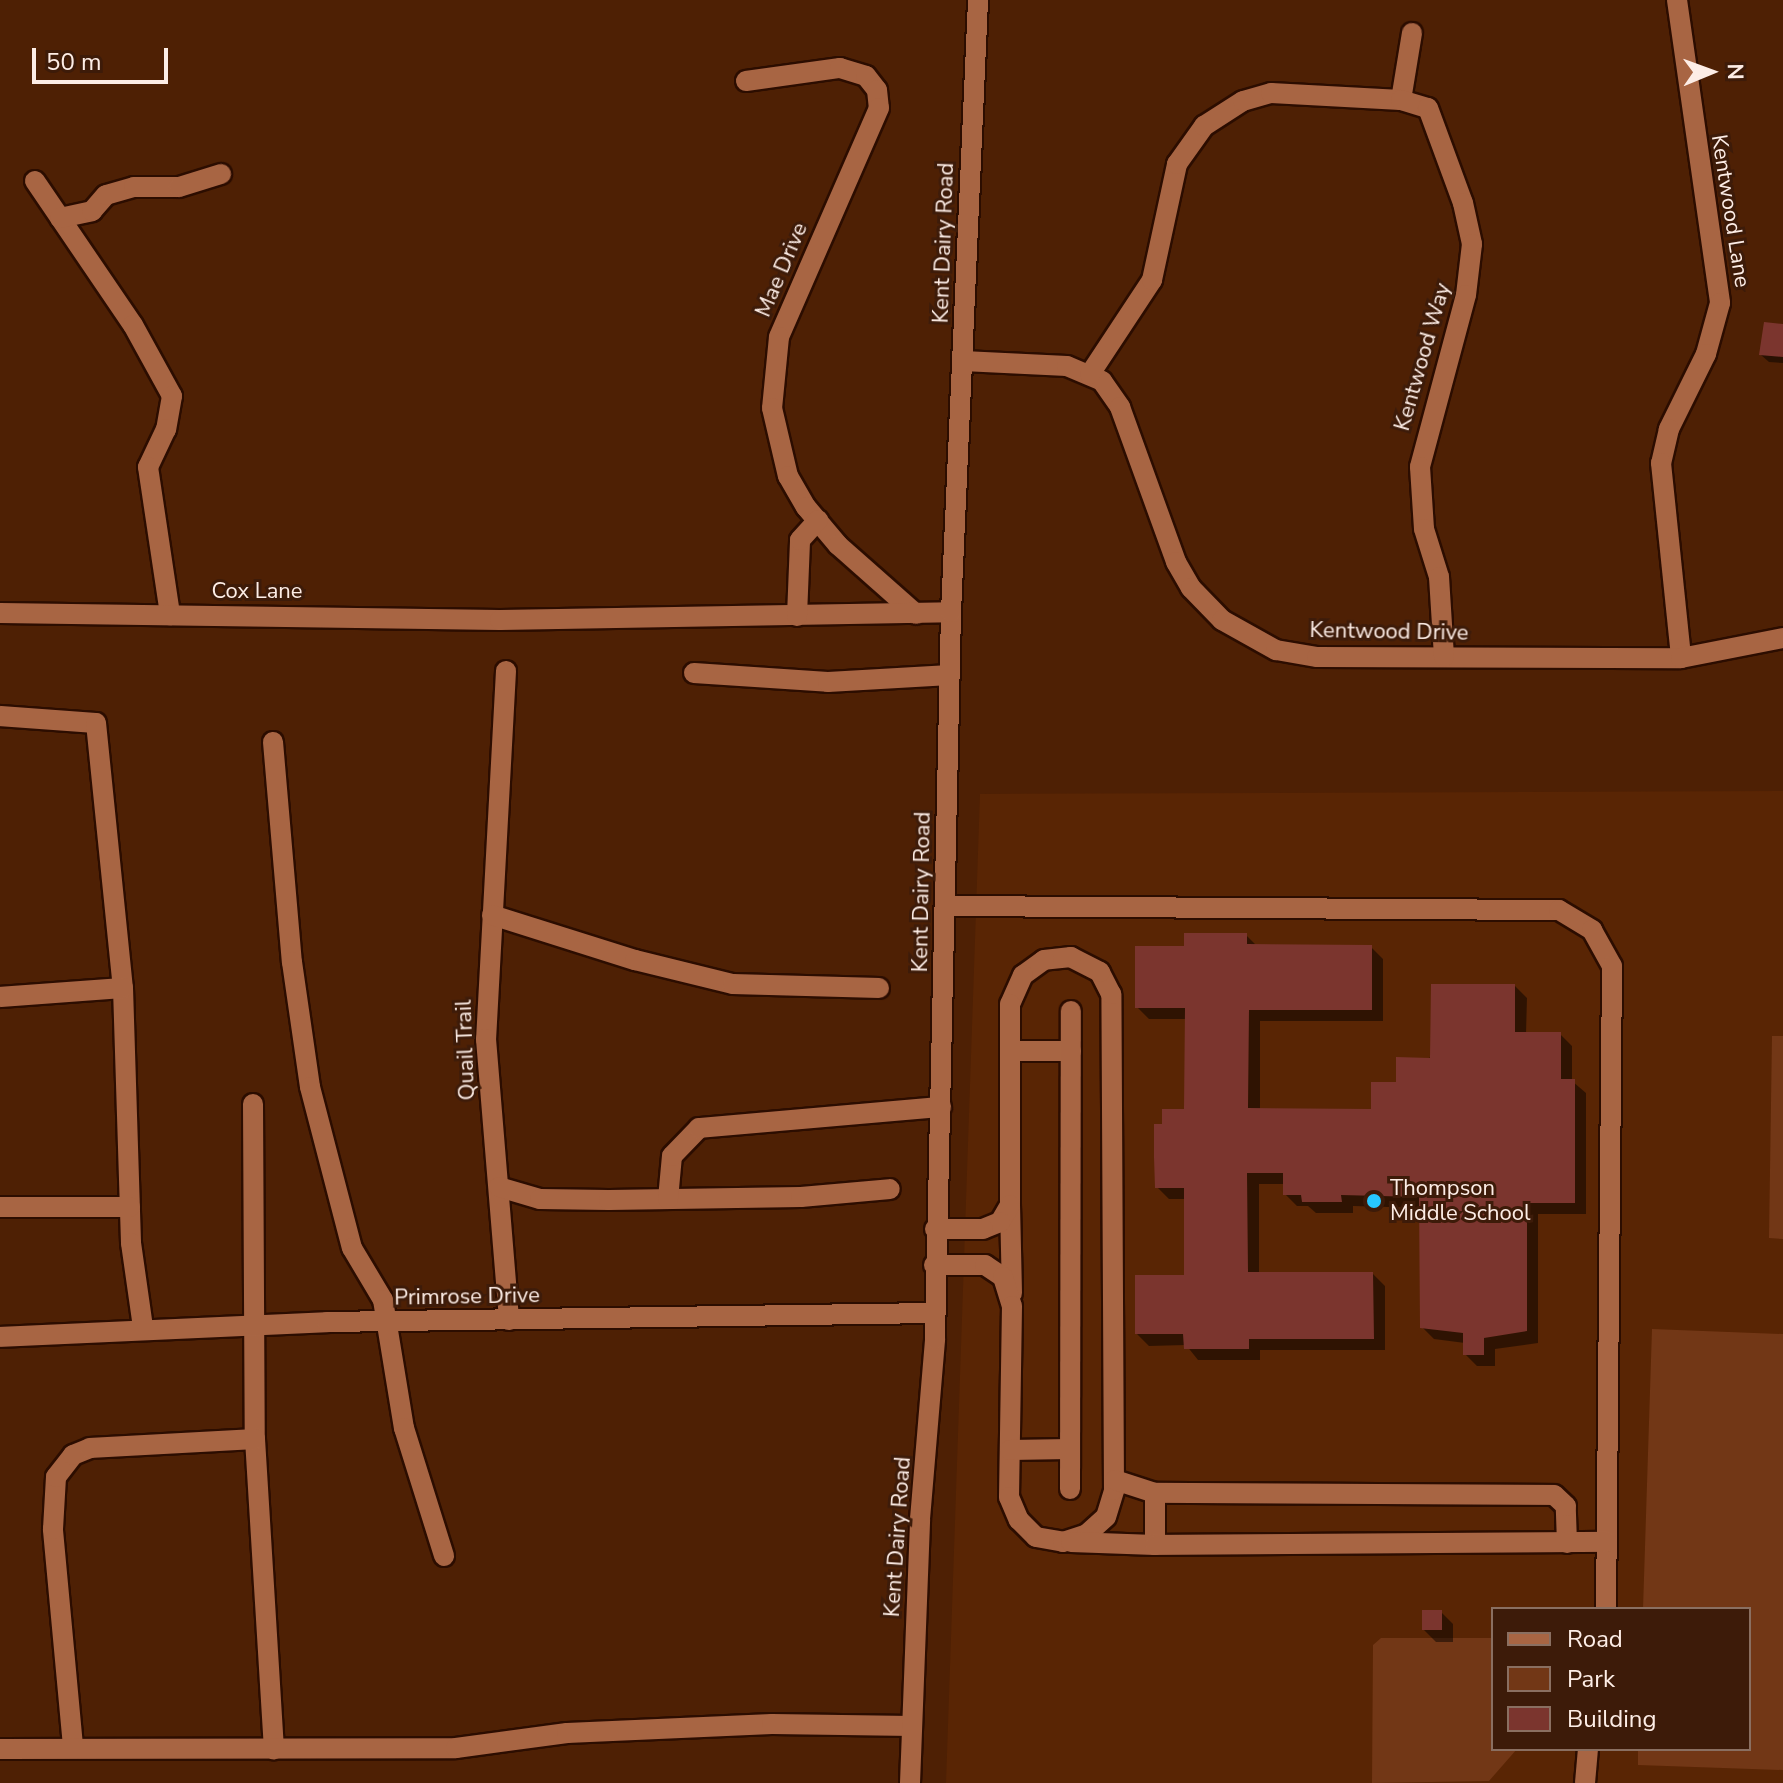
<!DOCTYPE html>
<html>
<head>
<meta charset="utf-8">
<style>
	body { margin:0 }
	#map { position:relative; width:1783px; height:1783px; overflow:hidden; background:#4e2004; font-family:"Nunito Sans",sans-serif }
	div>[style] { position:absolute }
	.built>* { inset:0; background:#592504 }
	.green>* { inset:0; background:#723716 }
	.shadow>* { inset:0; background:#0007 }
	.building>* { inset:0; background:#7b352e; transform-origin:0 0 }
	.roads { filter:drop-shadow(2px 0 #2c0d00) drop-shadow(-2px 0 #2c0d00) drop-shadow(0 2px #2c0d00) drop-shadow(0 -2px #2c0d00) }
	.minor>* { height:20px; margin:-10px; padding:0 10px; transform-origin:10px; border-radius:10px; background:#a86543 }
	.dots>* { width:22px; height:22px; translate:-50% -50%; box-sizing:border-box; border:4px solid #3d1b09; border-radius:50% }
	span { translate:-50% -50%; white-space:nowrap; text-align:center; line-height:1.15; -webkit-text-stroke:6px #3d1b09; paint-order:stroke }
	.street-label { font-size:22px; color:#fdede6 }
	.poi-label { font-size:22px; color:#fdede6 }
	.left { translate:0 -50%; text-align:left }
	.legend { position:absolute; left:1491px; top:1607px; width:260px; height:144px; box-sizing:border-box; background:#3d1b09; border:2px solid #8a6f61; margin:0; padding:10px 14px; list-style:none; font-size:24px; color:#fdede6 }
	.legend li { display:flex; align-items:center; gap:16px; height:40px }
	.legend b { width:40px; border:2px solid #8a6f61 }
	.north { position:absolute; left:1671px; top:32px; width:80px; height:80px; -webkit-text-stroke:6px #3d1b09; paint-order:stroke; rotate:89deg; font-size:22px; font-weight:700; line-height:32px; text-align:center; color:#fdede6 }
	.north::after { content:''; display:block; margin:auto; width:28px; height:36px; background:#fdede6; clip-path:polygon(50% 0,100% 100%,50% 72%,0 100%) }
	.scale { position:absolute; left:32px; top:48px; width:136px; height:36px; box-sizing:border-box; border:4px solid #fdede6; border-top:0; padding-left:10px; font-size:24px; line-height:28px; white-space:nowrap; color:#fdede6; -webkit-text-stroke:6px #3d1b09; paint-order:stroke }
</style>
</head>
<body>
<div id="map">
	<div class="built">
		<div style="clip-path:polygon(evenodd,1783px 791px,1783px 1783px,946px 1783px,980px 794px,1783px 791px,1493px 1609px,1749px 1609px,1749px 1749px,1493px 1749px,1493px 1609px)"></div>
	</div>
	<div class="green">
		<div style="clip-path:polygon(1772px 1036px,1783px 1036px,1783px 1239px,1769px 1238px)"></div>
		<div style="clip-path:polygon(1652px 1329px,1783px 1334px,1783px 1770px,1638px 1765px,1638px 1749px,1749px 1749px,1749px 1609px,1643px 1609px)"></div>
		<div style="clip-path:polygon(1381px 1638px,1493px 1638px,1493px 1749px,1517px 1749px,1489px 1781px,1372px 1783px,1373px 1645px)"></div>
	</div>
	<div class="shadow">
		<div style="clip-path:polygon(1783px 326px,1783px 363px,1769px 362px,1761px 355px)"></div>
		<div style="clip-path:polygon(1246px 935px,1257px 946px,1371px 947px,1383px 959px,1383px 1021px,1260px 1021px,1260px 1110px,1373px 1111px,1398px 1084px,1515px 986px,1527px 998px,1526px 1034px,1560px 1034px,1572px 1046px,1572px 1081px,1586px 1093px,1586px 1214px,1538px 1214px,1538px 1343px,1495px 1349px,1495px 1366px,1477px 1366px,1465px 1354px,1465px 1343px,1434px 1339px,1422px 1327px,1422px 1208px,1353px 1206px,1353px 1213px,1316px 1213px,1308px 1206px,1297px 1206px,1285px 1194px,1285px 1184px,1259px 1184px,1259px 1274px,1373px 1274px,1385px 1286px,1385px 1350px,1260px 1350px,1260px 1360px,1198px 1360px,1186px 1345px,1149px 1346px,1137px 1334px,1186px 1277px,1186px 1199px,1169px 1199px,1157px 1187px,1164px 1126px,1186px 1111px,1187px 1019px,1149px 1019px,1137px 1007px,1186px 948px)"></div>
		<div style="clip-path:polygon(1441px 1612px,1453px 1624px,1453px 1642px,1436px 1642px,1424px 1630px)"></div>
	</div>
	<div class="building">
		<div style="clip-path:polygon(1764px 322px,1783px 324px,1783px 357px,1759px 355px)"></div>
		<div style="clip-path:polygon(1184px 933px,1247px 933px,1247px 944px,1372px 945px,1372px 1010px,1249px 1010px,1248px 1108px,1371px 1109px,1371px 1082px,1396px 1082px,1396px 1057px,1430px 1058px,1431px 984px,1515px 984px,1515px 1032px,1561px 1032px,1561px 1079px,1575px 1079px,1575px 1203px,1527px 1203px,1527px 1331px,1484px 1338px,1484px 1355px,1463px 1355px,1463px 1333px,1420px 1328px,1419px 1197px,1341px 1195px,1342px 1202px,1302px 1202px,1301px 1195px,1283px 1195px,1283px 1173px,1247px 1173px,1248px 1272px,1373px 1272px,1374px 1339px,1249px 1339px,1249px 1349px,1184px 1349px,1183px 1334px,1135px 1334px,1135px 1275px,1184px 1275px,1184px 1188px,1155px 1188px,1154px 1157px,1154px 1124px,1162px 1124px,1162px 1109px,1184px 1109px,1185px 1008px,1135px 1008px,1135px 946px,1184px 946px)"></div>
		<div style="left:1422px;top:1610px;width:20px;height:20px"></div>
	</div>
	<div class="roads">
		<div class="minor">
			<div style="left:1677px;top:0;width:306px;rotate:81.9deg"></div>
			<div style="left:1720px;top:303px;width:53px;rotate:105.4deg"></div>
			<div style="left:1706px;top:354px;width:84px;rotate:116.3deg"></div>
			<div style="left:1669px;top:429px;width:35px;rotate:103deg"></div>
			<div style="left:1661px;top:463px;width:196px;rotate:84.1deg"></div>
			<div style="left:746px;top:81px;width:95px;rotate:-7.9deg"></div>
			<div style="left:840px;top:68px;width:27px;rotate:17deg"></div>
			<div style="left:866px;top:76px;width:18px;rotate:52deg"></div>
			<div style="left:877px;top:90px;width:18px;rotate:84deg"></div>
			<div style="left:879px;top:108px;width:250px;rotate:113.6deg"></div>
			<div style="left:779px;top:337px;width:71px;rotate:95.6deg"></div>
			<div style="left:772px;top:408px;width:70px;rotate:76.8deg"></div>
			<div style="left:788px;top:476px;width:36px;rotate:60deg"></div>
			<div style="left:806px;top:507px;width:50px;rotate:49.9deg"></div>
			<div style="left:838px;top:545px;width:104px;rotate:41.5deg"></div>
			<div style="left:1401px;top:100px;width:68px;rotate:-80.7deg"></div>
			<div style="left:35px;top:181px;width:174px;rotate:55.8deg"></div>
			<div style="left:133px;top:325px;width:81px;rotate:61.2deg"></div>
			<div style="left:172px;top:396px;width:34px;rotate:100deg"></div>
			<div style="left:166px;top:429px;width:42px;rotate:115.3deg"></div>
			<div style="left:148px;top:467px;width:150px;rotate:81.5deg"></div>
			<div style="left:60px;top:218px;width:33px;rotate:-12deg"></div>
			<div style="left:92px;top:211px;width:21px;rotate:-49deg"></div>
			<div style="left:106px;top:195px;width:29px;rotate:-16deg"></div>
			<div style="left:134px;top:187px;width:45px"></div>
			<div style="left:179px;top:187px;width:44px;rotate:-17.2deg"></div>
			<div style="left:963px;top:361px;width:104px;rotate:2.8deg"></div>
			<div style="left:1067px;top:366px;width:38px;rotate:23deg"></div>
			<div style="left:1102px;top:381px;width:32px;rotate:55deg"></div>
			<div style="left:1120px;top:407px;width:165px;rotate:70.1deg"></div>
			<div style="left:1176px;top:562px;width:30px;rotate:60deg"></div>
			<div style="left:1191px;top:588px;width:45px;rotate:45.9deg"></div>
			<div style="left:1222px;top:620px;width:62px;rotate:29.1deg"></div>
			<div style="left:1276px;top:650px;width:42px;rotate:9.7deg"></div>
			<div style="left:1317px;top:657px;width:364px;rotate:0.2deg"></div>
			<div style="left:1681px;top:658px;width:104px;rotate:-11.1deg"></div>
			<div style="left:1090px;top:374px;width:113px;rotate:-56.6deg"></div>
			<div style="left:1152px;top:280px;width:119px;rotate:-77.8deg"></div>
			<div style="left:1177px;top:164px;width:47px;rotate:-54.6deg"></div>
			<div style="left:1204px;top:126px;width:46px;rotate:-32.7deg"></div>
			<div style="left:1243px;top:101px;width:29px;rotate:-16deg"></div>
			<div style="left:1271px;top:93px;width:130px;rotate:3.1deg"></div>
			<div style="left:1401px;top:100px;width:28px;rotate:17deg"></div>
			<div style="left:1428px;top:108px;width:101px;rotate:69.8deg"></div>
			<div style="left:1463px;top:203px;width:42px;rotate:77.6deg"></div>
			<div style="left:1472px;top:244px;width:51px;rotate:96.7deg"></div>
			<div style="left:1466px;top:295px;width:178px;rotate:105deg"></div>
			<div style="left:1420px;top:467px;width:62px;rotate:86.3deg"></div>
			<div style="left:1424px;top:529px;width:50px;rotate:72.6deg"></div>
			<div style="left:1439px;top:577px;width:80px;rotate:86.4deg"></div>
			<div style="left:0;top:613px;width:500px;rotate:0.8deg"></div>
			<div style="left:500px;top:620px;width:451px;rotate:-1deg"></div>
			<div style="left:797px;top:616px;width:76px;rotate:-87.7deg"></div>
			<div style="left:800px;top:540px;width:27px;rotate:-48deg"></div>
			<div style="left:506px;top:671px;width:369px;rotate:93.1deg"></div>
			<div style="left:486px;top:1039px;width:282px;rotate:85.3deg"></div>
			<div style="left:694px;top:673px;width:134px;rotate:3.8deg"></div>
			<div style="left:828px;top:682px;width:122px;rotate:-3.3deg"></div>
			<div style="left:0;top:716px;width:96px;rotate:4.2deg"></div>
			<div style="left:96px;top:723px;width:266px;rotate:84.2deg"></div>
			<div style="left:123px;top:988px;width:255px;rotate:88.2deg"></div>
			<div style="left:131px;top:1243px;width:85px;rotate:81.9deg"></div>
			<div style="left:273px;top:742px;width:221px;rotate:85.1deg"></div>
			<div style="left:292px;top:962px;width:126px;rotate:81.8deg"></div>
			<div style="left:310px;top:1087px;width:166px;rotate:75.4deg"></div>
			<div style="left:352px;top:1248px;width:61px;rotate:59.2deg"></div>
			<div style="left:383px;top:1300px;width:130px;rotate:80.7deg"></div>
			<div style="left:404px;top:1428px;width:134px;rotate:72.6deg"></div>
			<div style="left:948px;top:906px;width:611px;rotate:0.38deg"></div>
			<div style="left:1559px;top:910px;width:39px;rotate:31deg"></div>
			<div style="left:1592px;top:930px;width:41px;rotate:60.9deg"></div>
			<div style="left:1612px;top:966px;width:643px;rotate:90.53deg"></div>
			<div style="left:492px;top:915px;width:150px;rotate:17.5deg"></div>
			<div style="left:635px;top:960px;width:101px;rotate:13.8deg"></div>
			<div style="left:733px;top:984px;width:146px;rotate:1.6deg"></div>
			<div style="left:0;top:997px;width:123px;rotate:-4.2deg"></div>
			<div style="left:1010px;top:1051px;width:61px"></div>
			<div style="left:253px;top:1104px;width:335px;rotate:89.7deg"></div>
			<div style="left:255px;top:1439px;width:311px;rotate:86.5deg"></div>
			<div style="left:499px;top:1187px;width:43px;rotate:16.3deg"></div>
			<div style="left:540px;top:1199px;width:69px;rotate:0.8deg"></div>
			<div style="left:609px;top:1200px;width:192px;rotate:-0.9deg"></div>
			<div style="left:801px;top:1197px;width:89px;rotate:-5.1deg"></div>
			<div style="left:668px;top:1199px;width:43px;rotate:-84.7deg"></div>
			<div style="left:672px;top:1156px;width:39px;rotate:-46deg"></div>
			<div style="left:699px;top:1128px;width:243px;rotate:-5deg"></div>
			<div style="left:1010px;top:1205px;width:88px;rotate:88.7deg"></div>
			<div style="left:0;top:1207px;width:130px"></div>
			<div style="left:934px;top:1265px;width:51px"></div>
			<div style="left:985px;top:1265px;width:22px;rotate:34deg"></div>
			<div style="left:1003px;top:1277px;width:30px;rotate:73deg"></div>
			<div style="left:1012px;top:1306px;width:191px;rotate:90.9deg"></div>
			<div style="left:1009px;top:1497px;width:25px;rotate:67deg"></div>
			<div style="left:1019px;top:1520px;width:24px;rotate:45deg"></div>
			<div style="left:1036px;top:1537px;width:27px;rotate:10deg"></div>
			<div style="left:1063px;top:1542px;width:25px;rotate:-18deg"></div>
			<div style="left:1087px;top:1534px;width:25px;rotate:-42deg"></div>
			<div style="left:1106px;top:1517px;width:28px;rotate:-73deg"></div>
			<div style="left:1114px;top:1490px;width:496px;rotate:-90.3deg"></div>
			<div style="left:1111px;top:994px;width:25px;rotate:-117deg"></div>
			<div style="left:1100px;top:972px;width:33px;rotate:-153deg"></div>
			<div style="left:1071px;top:957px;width:27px;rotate:174deg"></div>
			<div style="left:1044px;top:960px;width:26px;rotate:144deg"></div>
			<div style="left:1023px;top:975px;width:32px;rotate:114deg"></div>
			<div style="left:1010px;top:1004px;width:201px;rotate:90deg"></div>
			<div style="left:1010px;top:1205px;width:20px;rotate:120deg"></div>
			<div style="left:1000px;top:1222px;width:18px;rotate:158deg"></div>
			<div style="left:983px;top:1229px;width:48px;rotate:180deg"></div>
			<div style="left:0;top:1337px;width:327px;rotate:-2.6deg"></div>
			<div style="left:327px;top:1322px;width:608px;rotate:-0.85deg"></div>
			<div style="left:1010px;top:1450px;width:60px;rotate:-1deg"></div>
			<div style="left:1115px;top:1480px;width:42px;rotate:18deg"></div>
			<div style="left:1070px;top:1489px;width:478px;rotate:-89.9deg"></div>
			<div style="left:1071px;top:1542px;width:84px;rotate:2deg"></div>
			<div style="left:1567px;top:1543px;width:37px;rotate:-92deg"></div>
			<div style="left:1566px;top:1506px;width:16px;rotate:-137deg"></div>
			<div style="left:1554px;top:1495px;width:399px;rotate:-179.7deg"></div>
			<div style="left:1155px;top:1493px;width:52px;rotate:90deg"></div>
			<div style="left:1155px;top:1545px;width:452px;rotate:-0.4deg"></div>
			<div style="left:73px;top:1746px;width:218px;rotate:-95.3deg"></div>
			<div style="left:53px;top:1529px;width:52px;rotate:-86.7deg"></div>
			<div style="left:56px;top:1477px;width:28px;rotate:-52deg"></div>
			<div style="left:73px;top:1455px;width:18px;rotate:-22deg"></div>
			<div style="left:90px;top:1448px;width:165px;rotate:-3.1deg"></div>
			<div style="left:0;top:1749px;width:456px;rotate:-0.1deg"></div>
			<div style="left:456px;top:1748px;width:112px;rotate:-7.7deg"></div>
			<div style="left:567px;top:1733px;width:205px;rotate:-2.5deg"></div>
			<div style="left:772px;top:1724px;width:140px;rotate:0.8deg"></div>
			<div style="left:910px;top:1783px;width:264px;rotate:-87.8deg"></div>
			<div style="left:920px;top:1519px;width:181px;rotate:-85.2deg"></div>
			<div style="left:935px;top:1339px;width:727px;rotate:-88.74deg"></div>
			<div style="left:951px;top:612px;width:613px;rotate:-87.47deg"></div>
			<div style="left:1585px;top:1783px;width:34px;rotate:-85deg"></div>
		</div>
	</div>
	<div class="dots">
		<div style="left:1374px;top:1201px;background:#27c8ff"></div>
	</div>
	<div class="street-label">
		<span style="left:1730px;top:211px;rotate:81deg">Kentwood Lane</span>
		<span style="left:944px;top:243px;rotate:-88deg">Kent Dairy Road</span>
		<span style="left:782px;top:270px;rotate:-67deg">Mae Drive</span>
		<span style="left:1423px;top:357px;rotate:-74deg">Kentwood Way</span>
		<span style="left:257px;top:592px">Cox Lane</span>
		<span style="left:1389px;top:632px;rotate:1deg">Kentwood Drive</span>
		<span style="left:922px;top:892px;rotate:-89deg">Kent Dairy Road</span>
		<span style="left:466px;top:1050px;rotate:-92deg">Quail Trail</span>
		<span style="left:467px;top:1297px;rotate:-1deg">Primrose Drive</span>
		<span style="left:898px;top:1537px;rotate:-86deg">Kent Dairy Road</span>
	</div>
	<div class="poi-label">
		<span class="left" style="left:1390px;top:1201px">Thompson<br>Middle School</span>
	</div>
	<ul class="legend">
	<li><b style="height:10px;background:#a86543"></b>Road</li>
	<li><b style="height:22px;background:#723716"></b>Park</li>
	<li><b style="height:22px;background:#7b352e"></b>Building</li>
	</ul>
	<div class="north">N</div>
	<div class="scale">50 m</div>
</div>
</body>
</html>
